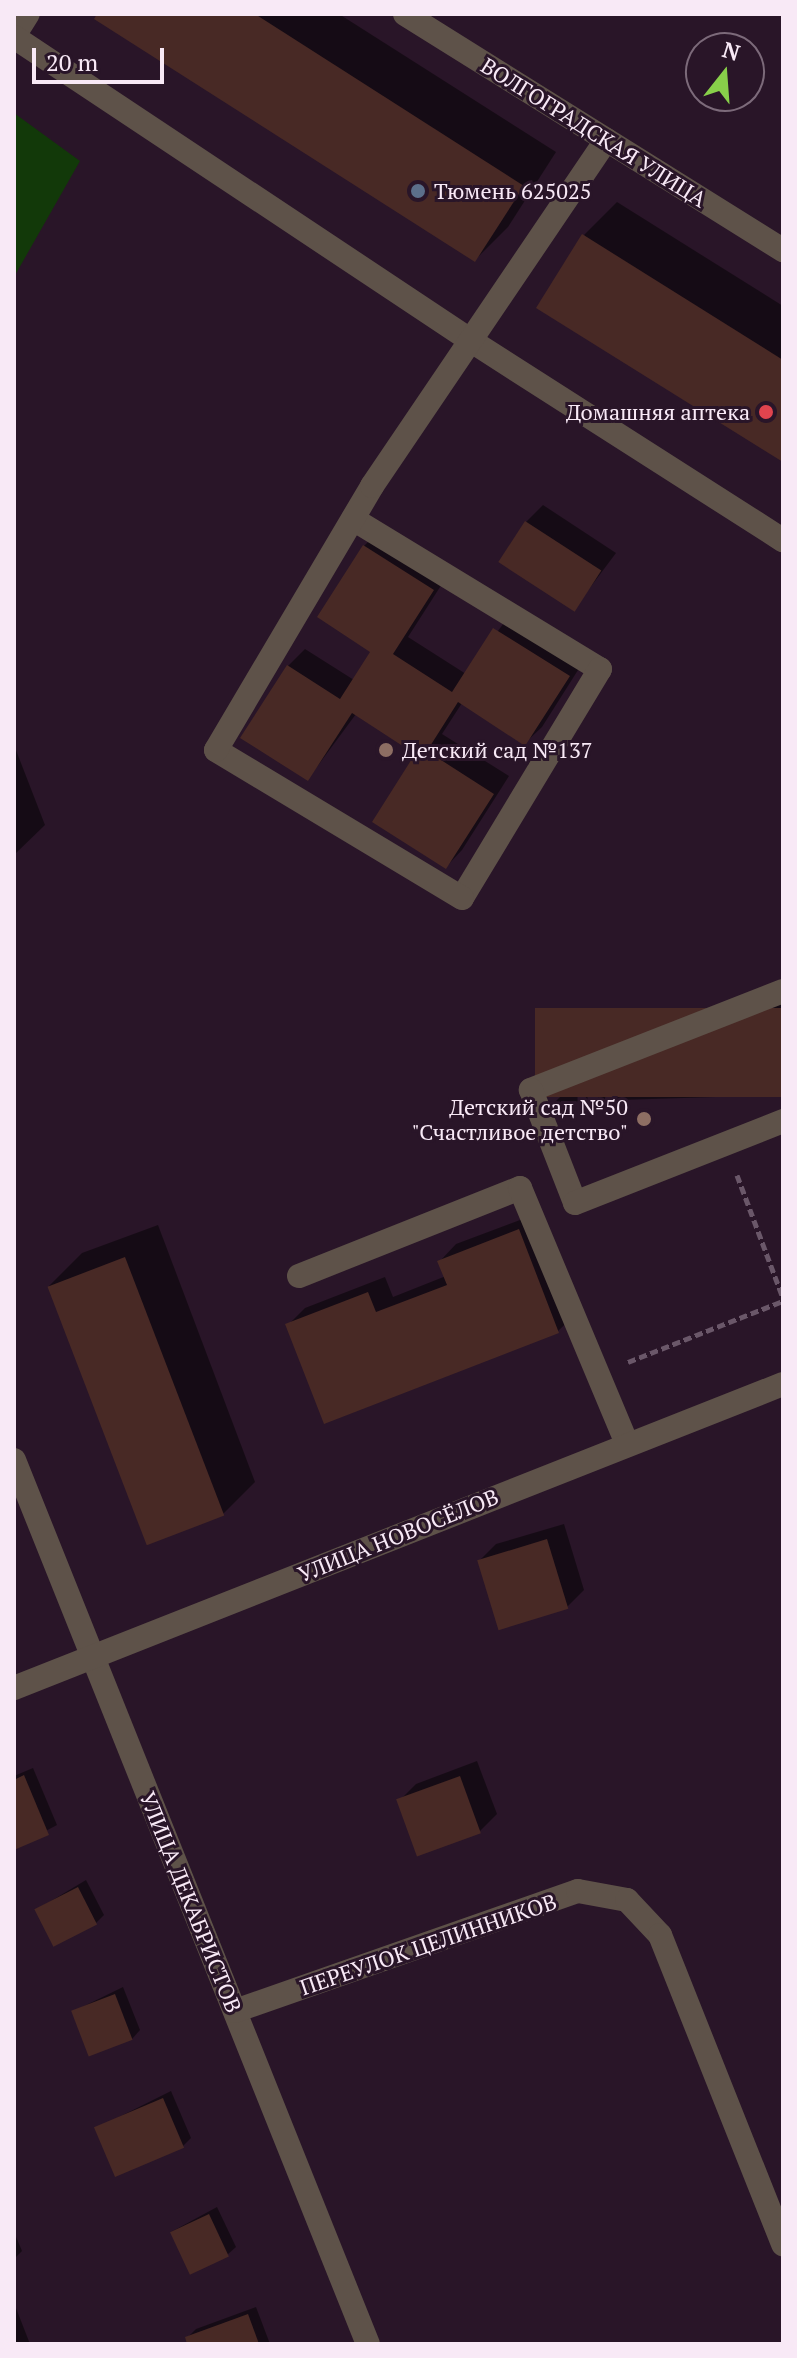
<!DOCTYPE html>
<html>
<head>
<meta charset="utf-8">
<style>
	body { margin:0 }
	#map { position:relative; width:797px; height:2358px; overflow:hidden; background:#291528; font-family:"PT Serif",serif }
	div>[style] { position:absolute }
	.green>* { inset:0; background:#123909 }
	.shadow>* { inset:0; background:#0007 }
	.building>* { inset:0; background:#482925; transform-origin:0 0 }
	.path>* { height:5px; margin-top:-2.5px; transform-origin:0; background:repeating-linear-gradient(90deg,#6a5769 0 8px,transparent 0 12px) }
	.minor>* { height:24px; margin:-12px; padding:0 12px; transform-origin:12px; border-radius:12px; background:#5e5249 }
	.dots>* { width:22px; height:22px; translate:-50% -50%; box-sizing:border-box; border:4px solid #291528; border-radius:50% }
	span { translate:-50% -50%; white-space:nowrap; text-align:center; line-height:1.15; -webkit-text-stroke:6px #291528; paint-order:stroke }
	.street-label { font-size:22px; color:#f8e9f6 }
	.poi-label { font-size:22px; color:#f8e9f6 }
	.left { translate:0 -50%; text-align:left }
	.right { translate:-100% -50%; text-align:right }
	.frame { position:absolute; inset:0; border:16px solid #f8e9f6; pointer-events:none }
	.north { position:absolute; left:685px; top:32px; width:80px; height:80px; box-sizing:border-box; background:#291528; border:2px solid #7c6a7a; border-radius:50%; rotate:17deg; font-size:22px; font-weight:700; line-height:32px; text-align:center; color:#f8e9f6 }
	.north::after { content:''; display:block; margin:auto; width:28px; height:36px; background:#88cf4a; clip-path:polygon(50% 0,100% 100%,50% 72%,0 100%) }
	.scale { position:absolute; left:32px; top:48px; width:132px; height:36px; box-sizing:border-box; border:4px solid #f8e9f6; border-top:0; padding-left:10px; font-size:24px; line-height:28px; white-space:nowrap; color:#f8e9f6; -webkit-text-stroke:6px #291528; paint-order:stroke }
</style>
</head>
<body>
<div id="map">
	<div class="green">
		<div style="clip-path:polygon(14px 113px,80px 161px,14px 277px)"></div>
	</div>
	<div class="shadow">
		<div style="clip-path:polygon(100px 14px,339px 14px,556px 152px,508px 227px,475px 260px)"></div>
		<div style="clip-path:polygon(617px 202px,783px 306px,783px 460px,584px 235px)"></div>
		<div style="clip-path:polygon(543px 505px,616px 553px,574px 609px,526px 522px)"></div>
		<div style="clip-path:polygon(381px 529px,449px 573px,408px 637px,466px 674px,512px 612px,585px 659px,542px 727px,525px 743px,462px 703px,442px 734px,509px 776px,462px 850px,446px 867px,418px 754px,356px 714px,308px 779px,243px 737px,288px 666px,305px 649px,354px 680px,373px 651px,364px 546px)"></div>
		<div style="clip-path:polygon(14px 745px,45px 825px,14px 855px)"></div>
		<div style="clip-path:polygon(783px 999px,783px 1095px,555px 1102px,572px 1085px)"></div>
		<div style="clip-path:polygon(536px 1214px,575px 1315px,558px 1331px,288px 1325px,305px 1308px,385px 1277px,393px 1297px,446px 1276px,440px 1261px,456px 1244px)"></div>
		<div style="clip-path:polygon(158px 1225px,255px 1482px,222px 1515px,49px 1286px,82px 1253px)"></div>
		<div style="clip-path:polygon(564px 1524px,584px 1590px,567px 1607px,479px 1561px,496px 1544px)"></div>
		<div style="clip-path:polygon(477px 1761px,497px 1814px,480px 1831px,419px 1854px,399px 1801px,416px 1784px)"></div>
		<div style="clip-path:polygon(33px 1768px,57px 1825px,14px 1848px,14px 1776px)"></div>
		<div style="clip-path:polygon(86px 1880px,104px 1915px,96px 1923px,36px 1910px)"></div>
		<div style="clip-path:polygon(123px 1987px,140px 2030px,132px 2039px,74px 2011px)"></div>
		<div style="clip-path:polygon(171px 2091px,191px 2138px,183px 2146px,97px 2128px)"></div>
		<div style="clip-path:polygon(217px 2207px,236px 2247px,227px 2255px,171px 2232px)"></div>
		<div style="clip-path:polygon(14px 2232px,22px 2251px,14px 2259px)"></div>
		<div style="clip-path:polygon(14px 2303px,30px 2344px,14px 2344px)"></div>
		<div style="clip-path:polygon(256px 2307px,270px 2344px,190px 2344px,187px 2338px,196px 2329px)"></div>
	</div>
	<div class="building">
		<div style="clip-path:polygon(97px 14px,255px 14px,524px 186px,475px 262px,94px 19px)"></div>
		<div style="clip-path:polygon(582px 234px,783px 360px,783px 462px,536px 308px)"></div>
		<div style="left:525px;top:521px;width:91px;height:49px;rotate:33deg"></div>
		<div style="clip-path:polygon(363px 545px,434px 590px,393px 654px,452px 692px,493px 628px,570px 676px,525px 746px,458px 702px,427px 751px,494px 794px,446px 869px,372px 822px,415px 754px,352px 713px,308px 781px,240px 738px,287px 665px,340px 699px,370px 652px,317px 617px)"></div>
		<div style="left:783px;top:1008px;width:89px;height:248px;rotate:90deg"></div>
		<div style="clip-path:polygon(519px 1229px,559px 1333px,324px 1424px,285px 1324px,368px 1292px,376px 1312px,447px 1285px,437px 1261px)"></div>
		<div style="left:125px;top:1257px;width:277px;height:83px;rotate:69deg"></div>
		<div style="left:547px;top:1539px;width:73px;height:73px;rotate:73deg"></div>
		<div style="clip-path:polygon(24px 1775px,49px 1835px,14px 1850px,14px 1780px)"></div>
		<div style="left:460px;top:1776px;width:61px;height:68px;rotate:70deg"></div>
		<div style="left:78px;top:1887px;width:42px;height:49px;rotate:63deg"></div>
		<div style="left:115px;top:1994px;width:49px;height:47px;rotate:69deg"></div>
		<div style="left:163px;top:2098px;width:54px;height:75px;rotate:67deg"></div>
		<div style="left:209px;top:2214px;width:47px;height:43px;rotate:65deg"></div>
		<div style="clip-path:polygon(248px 2314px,259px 2344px,187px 2344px,185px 2337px)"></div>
	</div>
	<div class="path">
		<div style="left:737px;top:1175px;width:131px;rotate:69.5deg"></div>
		<div style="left:628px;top:1362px;width:167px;rotate:-21.5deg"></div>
	</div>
	<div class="minor">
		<div style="left:405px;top:14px;width:446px;rotate:32deg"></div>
		<div style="left:14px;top:36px;width:26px;rotate:-58deg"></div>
		<div style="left:14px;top:37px;width:551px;rotate:33.6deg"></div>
		<div style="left:473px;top:342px;width:368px;rotate:32.6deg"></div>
		<div style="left:353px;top:519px;width:289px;rotate:31.3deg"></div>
		<div style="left:600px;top:669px;width:267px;rotate:121.1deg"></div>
		<div style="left:462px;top:898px;width:287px;rotate:-149deg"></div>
		<div style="left:216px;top:750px;width:307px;rotate:-59.4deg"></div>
		<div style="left:372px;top:486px;width:418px;rotate:-55.9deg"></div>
		<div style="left:783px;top:991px;width:271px;rotate:158.6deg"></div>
		<div style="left:531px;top:1090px;width:121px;rotate:68.7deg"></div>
		<div style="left:575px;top:1203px;width:224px;rotate:-21.5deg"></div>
		<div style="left:299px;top:1276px;width:238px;rotate:-21.7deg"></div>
		<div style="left:520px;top:1188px;width:275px;rotate:67.3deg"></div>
		<div style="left:14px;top:1460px;width:952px;rotate:68.18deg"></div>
		<div style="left:14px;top:1688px;width:827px;rotate:-21.57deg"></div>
		<div style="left:235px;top:2011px;width:363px;rotate:-19.3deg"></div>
		<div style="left:578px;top:1891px;width:50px;rotate:10.4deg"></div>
		<div style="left:627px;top:1900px;width:48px;rotate:46.7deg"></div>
		<div style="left:660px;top:1935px;width:333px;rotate:68.3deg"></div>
	</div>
	<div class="dots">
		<div style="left:418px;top:191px;background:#5c6f8a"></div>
		<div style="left:766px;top:412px;background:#e0444e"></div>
		<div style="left:386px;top:750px;background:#8d6e63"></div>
		<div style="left:644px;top:1119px;background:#8d6e63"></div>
	</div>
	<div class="street-label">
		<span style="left:594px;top:132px;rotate:32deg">ВОЛГОГРАДСКАЯ УЛИЦА</span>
		<span style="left:398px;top:1535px;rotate:-22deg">УЛИЦА НОВОСЁЛОВ</span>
		<span style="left:191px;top:1902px;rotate:68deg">УЛИЦА ДЕКАБРИСТОВ</span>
		<span style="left:428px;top:1944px;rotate:-19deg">ПЕРЕУЛОК ЦЕЛИННИКОВ</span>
	</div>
	<div class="poi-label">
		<span class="left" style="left:434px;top:191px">Тюмень 625025</span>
		<span class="right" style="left:750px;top:412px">Домашняя аптека</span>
		<span class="left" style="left:402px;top:750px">Детский сад №137</span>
		<span class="right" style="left:628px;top:1119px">Детский сад №50<br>"Счастливое детство"</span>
	</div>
	<div class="frame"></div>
	<div class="north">N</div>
	<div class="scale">20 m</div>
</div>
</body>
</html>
